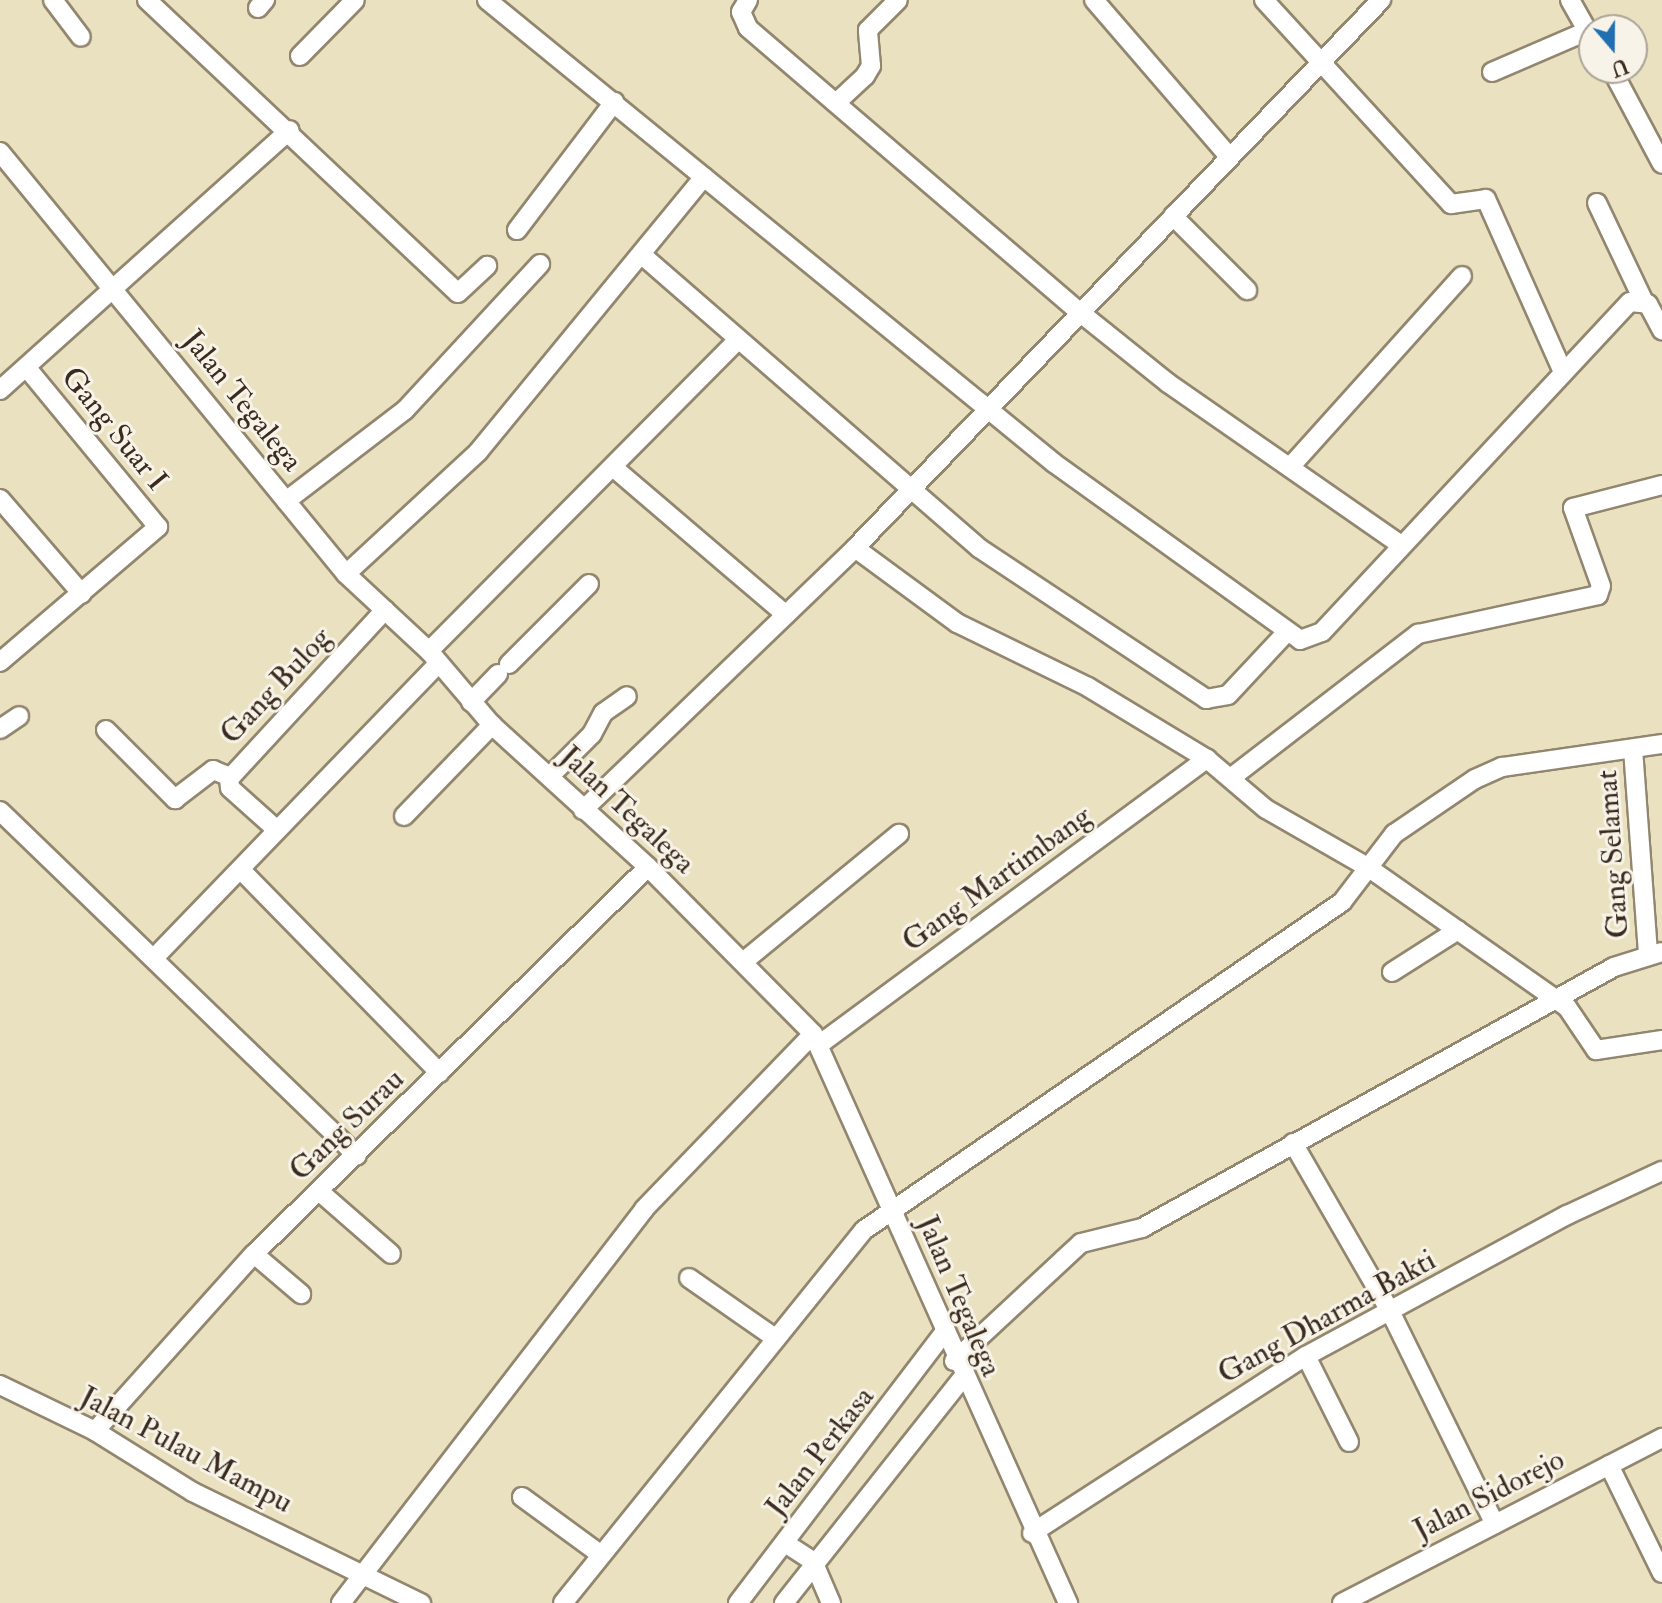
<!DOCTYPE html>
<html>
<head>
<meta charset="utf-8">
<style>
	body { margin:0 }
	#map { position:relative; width:1662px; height:1603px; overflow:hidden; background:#eae1c0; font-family:"IM FELL Double Pica",serif }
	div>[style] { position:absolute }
	.roads { filter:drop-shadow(2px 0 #92866f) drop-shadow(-2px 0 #92866f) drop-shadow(0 2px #92866f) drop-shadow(0 -2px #92866f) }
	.minor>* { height:18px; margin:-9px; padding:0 9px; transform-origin:9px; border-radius:9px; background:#fff }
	span { translate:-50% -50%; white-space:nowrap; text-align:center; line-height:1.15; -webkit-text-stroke:6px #f7f3e8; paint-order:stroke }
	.street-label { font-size:30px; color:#3b2a1e }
	.north { position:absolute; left:1578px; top:14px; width:70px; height:70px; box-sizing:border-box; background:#f7f3e8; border:2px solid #aca397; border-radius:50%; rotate:160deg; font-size:19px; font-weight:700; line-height:28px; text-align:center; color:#3b2a1e }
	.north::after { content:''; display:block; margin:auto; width:24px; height:32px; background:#1f6fb2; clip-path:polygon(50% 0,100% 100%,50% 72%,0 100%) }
</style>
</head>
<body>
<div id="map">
	<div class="roads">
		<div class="minor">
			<div style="left:53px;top:0;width:46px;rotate:52.9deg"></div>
			<div style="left:147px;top:0;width:427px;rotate:43.3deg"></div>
			<div style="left:458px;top:293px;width:40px;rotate:-43deg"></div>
			<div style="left:487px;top:0;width:732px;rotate:39.23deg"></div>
			<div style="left:1054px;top:463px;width:303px;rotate:35.7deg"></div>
			<div style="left:1300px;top:640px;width:23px;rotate:-20deg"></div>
			<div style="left:1322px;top:632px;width:451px;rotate:-47deg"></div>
			<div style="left:1630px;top:302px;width:18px;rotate:6deg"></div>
			<div style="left:1648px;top:304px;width:30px;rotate:62deg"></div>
			<div style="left:748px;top:0;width:14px;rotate:120deg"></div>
			<div style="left:741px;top:12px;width:17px;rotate:66deg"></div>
			<div style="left:748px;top:28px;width:440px;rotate:40.6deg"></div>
			<div style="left:1082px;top:314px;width:110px;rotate:38.7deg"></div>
			<div style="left:1168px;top:383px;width:282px;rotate:34.8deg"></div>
			<div style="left:1094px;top:0;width:205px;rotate:49.2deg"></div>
			<div style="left:1264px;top:0;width:277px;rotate:47.5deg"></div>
			<div style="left:1451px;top:204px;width:35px;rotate:-8deg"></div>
			<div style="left:1486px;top:199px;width:187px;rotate:66deg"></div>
			<div style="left:1570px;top:0;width:45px;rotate:60.6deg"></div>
			<div style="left:258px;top:8px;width:11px;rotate:-49deg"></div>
			<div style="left:300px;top:56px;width:78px;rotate:-45.5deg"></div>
			<div style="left:1612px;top:70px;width:106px;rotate:62deg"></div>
			<div style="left:1492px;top:72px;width:103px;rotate:-23.3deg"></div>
			<div style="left:836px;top:103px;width:40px;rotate:-43deg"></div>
			<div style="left:865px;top:76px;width:12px;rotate:-59deg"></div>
			<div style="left:871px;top:66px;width:36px;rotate:-95deg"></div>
			<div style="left:868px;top:30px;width:42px;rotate:-45deg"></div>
			<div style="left:0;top:152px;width:546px;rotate:50.65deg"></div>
			<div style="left:346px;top:574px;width:113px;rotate:42.9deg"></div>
			<div style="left:429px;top:651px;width:97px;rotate:49.6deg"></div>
			<div style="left:492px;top:725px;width:211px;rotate:42.3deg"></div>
			<div style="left:648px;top:867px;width:235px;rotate:45.3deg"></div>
			<div style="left:813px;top:1034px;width:624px;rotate:65.86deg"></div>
			<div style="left:1597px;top:203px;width:110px;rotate:64.6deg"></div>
			<div style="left:1173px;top:216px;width:105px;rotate:45deg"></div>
			<div style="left:517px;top:230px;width:161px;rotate:-52.8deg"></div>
			<div style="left:642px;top:255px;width:447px;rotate:41deg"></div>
			<div style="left:979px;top:548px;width:273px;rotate:33.6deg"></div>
			<div style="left:1206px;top:699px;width:22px;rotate:-10deg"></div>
			<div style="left:1228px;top:695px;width:86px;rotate:-46.9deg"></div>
			<div style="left:0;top:390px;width:389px;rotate:-41.9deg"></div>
			<div style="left:1290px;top:467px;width:257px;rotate:-48deg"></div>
			<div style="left:614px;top:468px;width:226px;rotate:40.5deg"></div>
			<div style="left:0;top:499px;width:125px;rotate:49.2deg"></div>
			<div style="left:286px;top:501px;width:150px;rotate:-37.4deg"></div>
			<div style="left:405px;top:410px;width:199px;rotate:-47.2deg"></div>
			<div style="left:855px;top:548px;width:127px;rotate:36.3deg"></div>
			<div style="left:957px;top:623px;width:146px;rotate:26deg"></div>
			<div style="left:1088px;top:687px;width:139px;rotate:31.2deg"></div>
			<div style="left:1207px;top:759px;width:77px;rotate:40.3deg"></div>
			<div style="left:1266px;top:809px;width:119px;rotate:29.8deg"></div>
			<div style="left:1369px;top:868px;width:242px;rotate:35.1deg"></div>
			<div style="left:1567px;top:1007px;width:52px;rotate:56deg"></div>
			<div style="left:1596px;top:1050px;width:67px;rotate:-8.6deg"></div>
			<div style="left:346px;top:574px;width:180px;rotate:-42.7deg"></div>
			<div style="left:478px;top:452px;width:356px;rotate:-50.6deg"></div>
			<div style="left:429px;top:651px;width:438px;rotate:-45.2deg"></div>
			<div style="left:0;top:662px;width:208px;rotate:-40.5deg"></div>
			<div style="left:158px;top:527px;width:206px;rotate:-129.5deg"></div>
			<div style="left:509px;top:664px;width:113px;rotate:-45deg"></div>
			<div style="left:471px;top:702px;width:39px;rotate:-46deg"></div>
			<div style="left:0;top:729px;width:23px;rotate:-34deg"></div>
			<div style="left:106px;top:730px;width:98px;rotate:45deg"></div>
			<div style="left:175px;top:799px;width:48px;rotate:-37.3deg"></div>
			<div style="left:213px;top:770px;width:18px;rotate:22deg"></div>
			<div style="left:1633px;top:749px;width:207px;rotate:85.8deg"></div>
			<div style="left:550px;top:776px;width:59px;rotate:-45deg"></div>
			<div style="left:592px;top:734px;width:24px;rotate:-62deg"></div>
			<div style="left:603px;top:713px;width:29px;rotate:-35deg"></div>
			<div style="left:1232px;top:777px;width:235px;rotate:-37.6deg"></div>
			<div style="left:1418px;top:634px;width:184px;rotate:-12.2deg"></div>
			<div style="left:1598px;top:595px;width:9px;rotate:-72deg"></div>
			<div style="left:1601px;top:586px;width:83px;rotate:-109.7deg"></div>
			<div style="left:1573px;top:508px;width:92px;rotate:-14.5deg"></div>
			<div style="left:583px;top:810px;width:378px;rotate:-43.9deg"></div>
			<div style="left:855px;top:548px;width:760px;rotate:-46.17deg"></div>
			<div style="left:0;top:811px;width:496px;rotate:44deg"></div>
			<div style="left:404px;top:816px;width:127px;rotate:-46deg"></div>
			<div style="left:277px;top:830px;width:63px;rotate:-138.2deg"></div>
			<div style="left:230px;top:788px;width:9px;rotate:-96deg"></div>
			<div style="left:229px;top:779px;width:230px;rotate:-47.3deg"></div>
			<div style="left:241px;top:870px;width:284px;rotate:45.6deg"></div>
			<div style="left:154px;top:958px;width:409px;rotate:-46deg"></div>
			<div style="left:743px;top:962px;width:202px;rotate:-39.4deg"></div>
			<div style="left:1392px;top:972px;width:78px;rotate:-32.5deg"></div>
			<div style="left:820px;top:1044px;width:481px;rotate:-36.4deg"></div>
			<div style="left:1293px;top:1143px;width:196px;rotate:60deg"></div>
			<div style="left:1391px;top:1313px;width:235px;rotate:63.8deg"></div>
			<div style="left:320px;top:1192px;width:94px;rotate:41.1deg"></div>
			<div style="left:254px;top:1254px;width:62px;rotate:40.4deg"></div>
			<div style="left:689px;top:1278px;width:101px;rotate:34.9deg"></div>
			<div style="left:1306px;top:1356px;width:96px;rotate:63.4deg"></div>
			<div style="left:954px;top:1361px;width:173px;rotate:-42.9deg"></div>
			<div style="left:1081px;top:1243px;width:63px;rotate:-13.8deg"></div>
			<div style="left:1142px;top:1228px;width:539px;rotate:-28.94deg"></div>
			<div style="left:1614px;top:967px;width:50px;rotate:-17.4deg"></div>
			<div style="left:0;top:1385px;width:106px;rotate:25.8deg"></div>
			<div style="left:95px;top:1431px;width:115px;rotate:31.9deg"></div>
			<div style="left:193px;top:1492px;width:254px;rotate:26deg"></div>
			<div style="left:95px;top:1431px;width:238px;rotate:-48.1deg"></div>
			<div style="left:254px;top:1254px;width:552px;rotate:-44.49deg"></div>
			<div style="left:1609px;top:1465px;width:120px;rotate:63.9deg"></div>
			<div style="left:522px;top:1497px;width:97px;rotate:36.2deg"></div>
			<div style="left:1032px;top:1533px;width:326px;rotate:-32.9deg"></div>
			<div style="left:1306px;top:1356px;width:297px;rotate:-28.4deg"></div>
			<div style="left:1567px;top:1215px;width:105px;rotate:-24.9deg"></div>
			<div style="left:785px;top:1543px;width:33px;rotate:33deg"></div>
			<div style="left:813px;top:1561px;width:46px;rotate:66.8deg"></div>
			<div style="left:341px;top:1603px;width:497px;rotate:-52.4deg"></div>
			<div style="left:644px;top:1209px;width:243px;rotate:-46deg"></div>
			<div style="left:563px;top:1603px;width:479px;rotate:-51.1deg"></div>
			<div style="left:864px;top:1230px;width:580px;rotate:-34.46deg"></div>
			<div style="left:1342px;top:902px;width:86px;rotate:-52.6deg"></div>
			<div style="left:1394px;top:834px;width:98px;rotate:-34.2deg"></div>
			<div style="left:1475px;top:779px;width:30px;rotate:-24deg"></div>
			<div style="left:1502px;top:767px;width:162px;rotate:-8.2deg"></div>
			<div style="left:738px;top:1603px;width:338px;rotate:-52.7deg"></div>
			<div style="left:784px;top:1603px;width:288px;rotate:-51.6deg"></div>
			<div style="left:1342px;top:1603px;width:360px;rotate:-27.3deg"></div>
		</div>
	</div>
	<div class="street-label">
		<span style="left:242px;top:401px;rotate:51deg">Jalan Tegalega</span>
		<span style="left:114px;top:429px;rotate:51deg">Gang Suar I</span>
		<span style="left:276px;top:686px;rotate:-47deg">Gang Bulog</span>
		<span style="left:627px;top:810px;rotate:43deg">Jalan Tegalega</span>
		<span style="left:1613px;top:854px;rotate:-94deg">Gang Selamat</span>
		<span style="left:997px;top:879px;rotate:-36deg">Gang Martimbang</span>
		<span style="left:347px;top:1125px;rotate:-44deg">Gang Surau</span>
		<span style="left:959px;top:1296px;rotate:67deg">Jalan Tegalega</span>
		<span style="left:1327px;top:1317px;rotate:-29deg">Gang Dharma Bakti</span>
		<span style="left:186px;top:1450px;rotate:28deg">Jalan Pulau Mampu</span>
		<span style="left:820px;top:1452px;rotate:-52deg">Jalan Perkasa</span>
		<span style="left:1489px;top:1495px;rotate:-27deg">Jalan Sidorejo</span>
	</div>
	<div class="north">U</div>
</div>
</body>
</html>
